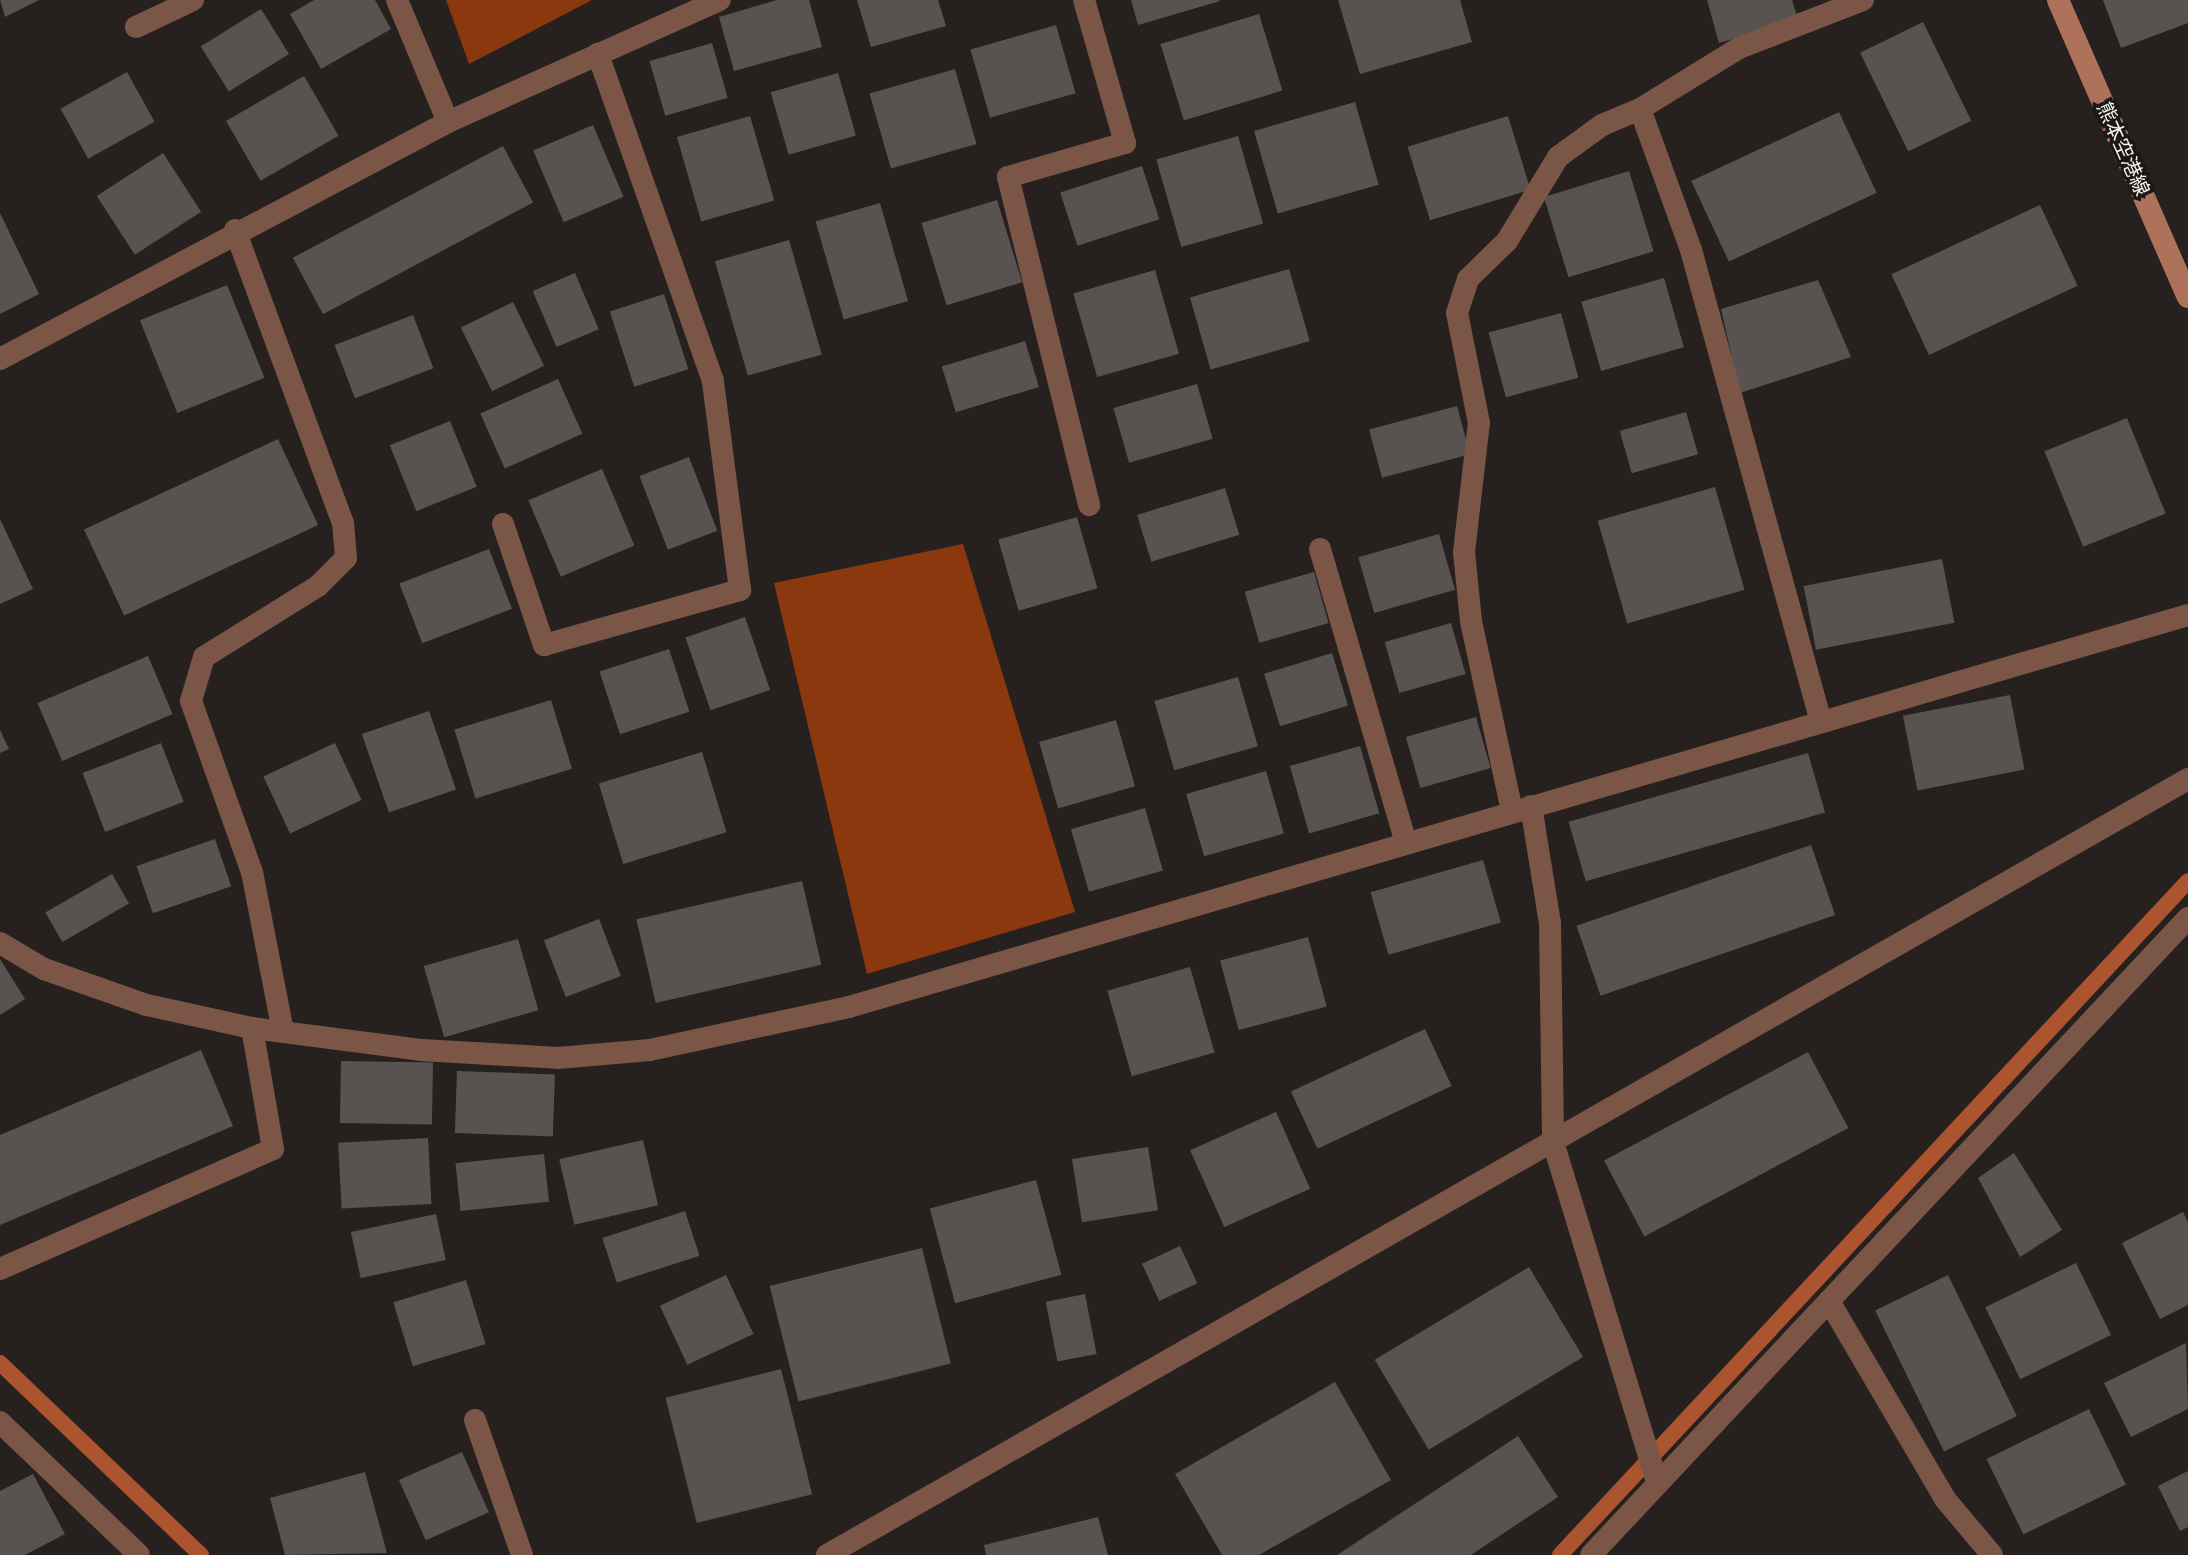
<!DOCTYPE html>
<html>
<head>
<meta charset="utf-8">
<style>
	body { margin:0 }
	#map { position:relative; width:2188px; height:1555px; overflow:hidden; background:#26211f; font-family:"Fira Sans Condensed","Noto Sans JP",sans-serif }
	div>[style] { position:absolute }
	.forest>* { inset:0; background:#8b380f }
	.stream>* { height:16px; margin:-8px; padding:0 8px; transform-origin:8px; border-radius:8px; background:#ab542f }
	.building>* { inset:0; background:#585351; transform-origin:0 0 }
	.service>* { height:22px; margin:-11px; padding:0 11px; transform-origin:11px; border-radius:11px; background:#7b5647 }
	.minor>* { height:22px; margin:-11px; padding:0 11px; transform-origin:11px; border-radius:11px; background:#7b5647 }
	.tertiary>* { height:22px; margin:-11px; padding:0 11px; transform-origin:11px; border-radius:11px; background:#7b5647 }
	.secondary>* { height:22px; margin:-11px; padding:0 11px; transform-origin:11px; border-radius:11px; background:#ae725a }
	span { translate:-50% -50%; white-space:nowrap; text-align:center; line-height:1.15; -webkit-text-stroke:7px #1c1816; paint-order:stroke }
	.street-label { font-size:20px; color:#f6f3f1 }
</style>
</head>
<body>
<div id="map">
	<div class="forest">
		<div style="clip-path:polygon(446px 0,592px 0,469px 64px)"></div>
		<div style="clip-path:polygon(963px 544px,1075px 912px,867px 974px,774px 583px)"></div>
	</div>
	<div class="stream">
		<div style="left:0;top:1363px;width:278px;rotate:43.7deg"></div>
		<div style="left:1560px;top:1555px;width:921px;rotate:-47.02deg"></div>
	</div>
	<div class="building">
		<div style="clip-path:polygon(0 0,39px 0,5px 17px)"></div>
		<div style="clip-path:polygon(314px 0,375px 0,391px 29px,321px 69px,290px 14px)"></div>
		<div style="clip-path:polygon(777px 0,809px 0,822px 47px,734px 71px,719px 17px)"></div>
		<div style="clip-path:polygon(857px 0,938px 0,946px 26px,871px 47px)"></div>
		<div style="clip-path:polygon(1131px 0,1220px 0,1220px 1px,1138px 25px)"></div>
		<div style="clip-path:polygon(1338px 0,1460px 0,1472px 42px,1360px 74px)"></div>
		<div style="clip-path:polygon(1707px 0,1792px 0,1798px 20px,1719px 43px)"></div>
		<div style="clip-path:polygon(2103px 0,2188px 0,2188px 23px,2121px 48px)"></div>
		<div style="left:261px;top:9px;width:53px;height:71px;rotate:58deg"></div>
		<div style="left:1259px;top:14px;width:80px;height:103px;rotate:73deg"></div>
		<div style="left:1923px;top:22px;width:110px;height:70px;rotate:64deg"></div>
		<div style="left:1056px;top:25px;width:71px;height:89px;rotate:74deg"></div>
		<div style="left:712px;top:43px;width:57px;height:65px;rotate:74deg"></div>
		<div style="left:955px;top:69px;width:78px;height:89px;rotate:74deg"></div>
		<div style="left:127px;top:72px;width:57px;height:76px;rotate:61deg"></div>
		<div style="left:838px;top:73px;width:65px;height:70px;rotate:74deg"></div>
		<div style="left:304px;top:76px;width:69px;height:90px;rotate:60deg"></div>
		<div style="left:1355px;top:102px;width:86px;height:105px;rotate:74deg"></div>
		<div style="left:1839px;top:112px;width:89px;height:163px;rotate:65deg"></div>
		<div style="left:750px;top:116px;width:88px;height:76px;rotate:74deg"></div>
		<div style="left:1508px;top:116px;width:77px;height:105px;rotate:73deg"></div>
		<div style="left:593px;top:125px;width:78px;height:65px;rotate:67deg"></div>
		<div style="left:1238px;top:136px;width:91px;height:85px;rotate:74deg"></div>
		<div style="left:503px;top:146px;width:64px;height:238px;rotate:62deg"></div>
		<div style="left:163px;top:153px;width:70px;height:79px;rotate:57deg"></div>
		<div style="left:1142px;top:166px;width:56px;height:86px;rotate:72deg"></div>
		<div style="left:1629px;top:171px;width:84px;height:89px;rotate:73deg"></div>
		<div style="left:997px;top:200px;width:86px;height:79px;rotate:73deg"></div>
		<div style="left:880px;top:203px;width:102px;height:67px;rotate:74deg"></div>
		<div style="left:2040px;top:205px;width:89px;height:164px;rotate:65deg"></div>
		<div style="clip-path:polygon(0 213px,39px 294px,0 314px)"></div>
		<div style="left:789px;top:240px;width:119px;height:77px;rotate:74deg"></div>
		<div style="left:1289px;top:269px;width:75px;height:103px;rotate:74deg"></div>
		<div style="left:1155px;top:270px;width:87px;height:85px;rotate:74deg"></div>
		<div style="left:575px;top:273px;width:61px;height:46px;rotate:67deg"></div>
		<div style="left:1664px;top:278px;width:72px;height:86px;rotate:74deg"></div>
		<div style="clip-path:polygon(1818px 280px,1851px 357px,1740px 393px,1721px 309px)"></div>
		<div style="left:227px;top:285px;width:100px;height:94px;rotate:68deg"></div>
		<div style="left:664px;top:294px;width:79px;height:57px;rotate:72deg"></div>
		<div style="left:513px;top:302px;width:71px;height:58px;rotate:64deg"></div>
		<div style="left:1561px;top:313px;width:67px;height:75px;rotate:75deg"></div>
		<div style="left:413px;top:315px;width:57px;height:84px;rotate:69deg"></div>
		<div style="left:1025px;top:341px;width:48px;height:87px;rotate:73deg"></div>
		<div style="left:558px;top:379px;width:60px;height:85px;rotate:66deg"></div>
		<div style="left:1197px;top:384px;width:57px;height:87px;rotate:74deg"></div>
		<div style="left:1457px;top:406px;width:50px;height:91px;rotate:75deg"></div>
		<div style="left:1686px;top:412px;width:44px;height:69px;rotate:74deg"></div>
		<div style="left:2127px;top:418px;width:103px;height:89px;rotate:68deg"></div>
		<div style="left:450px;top:421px;width:71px;height:65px;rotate:68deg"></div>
		<div style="left:278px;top:439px;width:95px;height:214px;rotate:65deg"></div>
		<div style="left:689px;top:457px;width:79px;height:53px;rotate:69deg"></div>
		<div style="left:602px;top:469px;width:83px;height:80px;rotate:67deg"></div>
		<div style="left:1715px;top:487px;width:107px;height:122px;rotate:74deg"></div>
		<div style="left:1225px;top:488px;width:49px;height:92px;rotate:73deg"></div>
		<div style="left:1077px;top:517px;width:74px;height:82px;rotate:74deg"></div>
		<div style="clip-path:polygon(0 519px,33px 589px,0 604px)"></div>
		<div style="left:1439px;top:534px;width:58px;height:84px;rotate:74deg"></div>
		<div style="left:489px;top:549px;width:64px;height:96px;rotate:69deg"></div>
		<div style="left:1942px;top:559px;width:65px;height:141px;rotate:79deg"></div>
		<div style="left:1314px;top:572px;width:53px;height:72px;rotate:74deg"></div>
		<div style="left:745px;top:617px;width:77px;height:63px;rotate:71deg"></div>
		<div style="left:1451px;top:623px;width:53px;height:69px;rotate:74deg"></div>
		<div style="left:669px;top:649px;width:66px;height:73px;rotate:72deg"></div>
		<div style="left:1332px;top:653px;width:55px;height:71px;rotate:73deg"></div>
		<div style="left:148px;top:656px;width:63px;height:120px;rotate:67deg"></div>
		<div style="left:1238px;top:677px;width:72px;height:87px;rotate:74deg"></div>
		<div style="left:2010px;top:695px;width:76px;height:109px;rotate:79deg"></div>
		<div style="left:551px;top:700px;width:72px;height:101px;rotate:73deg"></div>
		<div style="left:429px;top:711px;width:83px;height:71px;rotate:71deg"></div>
		<div style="left:1476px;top:717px;width:53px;height:73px;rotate:74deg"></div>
		<div style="left:1116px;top:720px;width:69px;height:80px;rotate:74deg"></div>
		<div style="clip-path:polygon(0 730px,9px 749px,0 753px)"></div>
		<div style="left:161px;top:743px;width:63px;height:84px;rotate:69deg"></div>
		<div style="left:335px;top:743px;width:63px;height:79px;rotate:65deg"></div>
		<div style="left:1360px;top:746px;width:70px;height:73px;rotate:74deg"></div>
		<div style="left:702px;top:752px;width:84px;height:108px;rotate:73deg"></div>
		<div style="left:1808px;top:753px;width:62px;height:249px;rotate:74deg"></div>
		<div style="left:1266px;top:771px;width:65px;height:83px;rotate:74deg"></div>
		<div style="left:1145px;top:808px;width:65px;height:77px;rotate:74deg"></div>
		<div style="left:215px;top:839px;width:50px;height:83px;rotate:71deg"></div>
		<div style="left:1811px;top:845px;width:74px;height:248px;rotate:71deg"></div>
		<div style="left:1483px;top:860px;width:65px;height:117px;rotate:74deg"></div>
		<div style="left:112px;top:874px;width:34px;height:77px;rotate:60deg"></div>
		<div style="left:802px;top:881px;width:86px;height:170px;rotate:77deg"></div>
		<div style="left:599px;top:919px;width:61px;height:59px;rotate:69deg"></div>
		<div style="left:1308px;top:937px;width:72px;height:91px;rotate:75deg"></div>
		<div style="left:518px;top:939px;width:74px;height:98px;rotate:74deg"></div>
		<div style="clip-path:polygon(0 959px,25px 999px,0 1015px)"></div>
		<div style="left:1190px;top:967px;width:89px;height:86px;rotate:74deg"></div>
		<div style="left:1425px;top:1029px;width:63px;height:148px;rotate:65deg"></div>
		<div style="clip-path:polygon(201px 1050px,233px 1126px,0 1225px,0 1135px)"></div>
		<div style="left:1808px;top:1052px;width:86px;height:231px;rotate:62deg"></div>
		<div style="left:341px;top:1061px;width:92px;height:62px;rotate:1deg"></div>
		<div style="left:457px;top:1071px;width:98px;height:62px;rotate:2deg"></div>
		<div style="left:1276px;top:1112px;width:84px;height:94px;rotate:66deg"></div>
		<div style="left:428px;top:1138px;width:66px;height:90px;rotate:87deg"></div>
		<div style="left:643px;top:1140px;width:67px;height:86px;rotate:77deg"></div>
		<div style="left:1148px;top:1147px;width:64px;height:77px;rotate:81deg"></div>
		<div style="clip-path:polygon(2014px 1153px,2062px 1230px,2020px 1257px,1978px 1178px)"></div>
		<div style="left:544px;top:1154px;width:48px;height:89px;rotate:84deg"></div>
		<div style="left:1036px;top:1180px;width:98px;height:110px;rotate:75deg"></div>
		<div style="left:685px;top:1211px;width:47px;height:87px;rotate:72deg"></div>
		<div style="clip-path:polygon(2183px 1212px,2188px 1222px,2188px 1305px,2160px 1319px,2122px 1243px)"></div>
		<div style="left:436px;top:1214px;width:47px;height:87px;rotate:78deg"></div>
		<div style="left:1180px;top:1246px;width:41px;height:42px;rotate:65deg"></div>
		<div style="left:922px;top:1248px;width:119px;height:157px;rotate:76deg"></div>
		<div style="left:2076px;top:1263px;width:80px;height:101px;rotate:64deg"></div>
		<div style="left:1529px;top:1267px;width:105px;height:180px;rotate:59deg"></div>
		<div style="left:726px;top:1275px;width:65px;height:73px;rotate:65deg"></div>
		<div style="left:1948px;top:1275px;width:157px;height:81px;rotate:64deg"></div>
		<div style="left:466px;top:1280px;width:67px;height:76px;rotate:73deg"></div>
		<div style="left:1085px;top:1294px;width:61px;height:40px;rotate:79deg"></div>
		<div style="clip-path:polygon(2186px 1343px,2188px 1409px,2131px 1437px,2104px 1383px)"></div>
		<div style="left:781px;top:1369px;width:129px;height:119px;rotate:76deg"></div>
		<div style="clip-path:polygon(1335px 1382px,1391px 1480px,1259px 1555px,1222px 1555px,1175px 1474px)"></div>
		<div style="left:2089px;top:1409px;width:84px;height:114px;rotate:64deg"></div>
		<div style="clip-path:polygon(1518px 1436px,1558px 1497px,1471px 1555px,1337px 1555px)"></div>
		<div style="left:462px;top:1452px;width:66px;height:69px;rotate:66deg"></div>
		<div style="clip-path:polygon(2188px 1471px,2188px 1527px,2180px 1531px,2158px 1486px)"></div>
		<div style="clip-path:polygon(365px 1472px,387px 1553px,285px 1555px,270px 1498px)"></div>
		<div style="clip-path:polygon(33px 1474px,65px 1534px,25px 1555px,0 1555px,0 1491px)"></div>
		<div style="clip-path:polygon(1098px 1517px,1108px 1555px,986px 1555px,984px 1545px)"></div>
	</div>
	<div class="service">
		<div style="left:235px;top:230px;width:312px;rotate:69.8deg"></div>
		<div style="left:343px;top:523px;width:35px;rotate:85deg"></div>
		<div style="left:346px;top:558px;width:40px;rotate:135deg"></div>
		<div style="left:318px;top:586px;width:134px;rotate:148.1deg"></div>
		<div style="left:204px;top:657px;width:46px;rotate:106.5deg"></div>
		<div style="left:191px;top:701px;width:182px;rotate:70.4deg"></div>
		<div style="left:252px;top:872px;width:163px;rotate:79deg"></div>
		<div style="left:1553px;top:1142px;width:357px;rotate:73deg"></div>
		<div style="left:1829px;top:1301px;width:229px;rotate:59.6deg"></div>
		<div style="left:1945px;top:1499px;width:73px;rotate:50deg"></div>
	</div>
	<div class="minor">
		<div style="left:397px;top:0;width:132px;rotate:67.3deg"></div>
		<div style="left:1084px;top:0;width:149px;rotate:74deg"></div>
		<div style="left:1125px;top:143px;width:122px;rotate:163.8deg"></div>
		<div style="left:1008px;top:177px;width:338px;rotate:76.1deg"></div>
		<div style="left:136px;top:27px;width:63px;rotate:-25.3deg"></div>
		<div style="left:1640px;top:109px;width:150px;rotate:70.1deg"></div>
		<div style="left:1691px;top:250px;width:490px;rotate:74.6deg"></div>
		<div style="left:0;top:359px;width:507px;rotate:-27.88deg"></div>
		<div style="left:448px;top:122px;width:298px;rotate:-24.2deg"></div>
		<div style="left:503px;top:524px;width:128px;rotate:71.3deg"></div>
		<div style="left:544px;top:645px;width:204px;rotate:-15.7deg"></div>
		<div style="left:740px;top:590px;width:211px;rotate:-97.4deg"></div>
		<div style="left:713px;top:381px;width:347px;rotate:-109.4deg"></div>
		<div style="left:1320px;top:549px;width:306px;rotate:73.7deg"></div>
		<div style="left:1531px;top:806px;width:119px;rotate:80.8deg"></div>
		<div style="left:1550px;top:923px;width:219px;rotate:89.2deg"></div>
		<div style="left:1512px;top:811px;width:194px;rotate:-102.2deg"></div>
		<div style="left:1471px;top:621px;width:69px;rotate:-95.8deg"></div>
		<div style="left:1464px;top:552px;width:130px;rotate:-83.4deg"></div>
		<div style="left:1479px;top:423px;width:112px;rotate:-101.3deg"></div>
		<div style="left:1457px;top:313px;width:36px;rotate:-72deg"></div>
		<div style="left:1468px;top:279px;width:54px;rotate:-44.3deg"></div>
		<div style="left:1507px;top:241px;width:98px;rotate:-58.7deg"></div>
		<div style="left:1558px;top:157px;width:54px;rotate:-36deg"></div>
		<div style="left:1602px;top:125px;width:41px;rotate:-22.8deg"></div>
		<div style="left:1640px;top:109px;width:116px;rotate:-31.6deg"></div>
		<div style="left:1739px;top:48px;width:133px;rotate:-21.2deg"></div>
		<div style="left:0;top:943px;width:51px;rotate:30.6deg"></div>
		<div style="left:44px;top:969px;width:109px;rotate:19.3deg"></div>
		<div style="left:147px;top:1005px;width:107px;rotate:12.4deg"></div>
		<div style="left:252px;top:1028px;width:170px;rotate:7.4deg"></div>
		<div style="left:421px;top:1050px;width:137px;rotate:3.3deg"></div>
		<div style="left:558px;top:1058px;width:92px;rotate:-5deg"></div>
		<div style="left:650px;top:1050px;width:204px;rotate:-12.2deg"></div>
		<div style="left:849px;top:1007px;width:1395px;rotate:-16.32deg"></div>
		<div style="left:0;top:1269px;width:298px;rotate:-23.7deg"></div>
		<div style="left:273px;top:1149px;width:123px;rotate:-99.8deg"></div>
		<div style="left:475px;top:1420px;width:143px;rotate:70.8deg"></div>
		<div style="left:0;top:1422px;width:192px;rotate:43.7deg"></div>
		<div style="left:1591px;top:1555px;width:873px;rotate:-46.86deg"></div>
	</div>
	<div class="tertiary">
		<div style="left:827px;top:1555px;width:1567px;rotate:-29.69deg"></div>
	</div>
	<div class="secondary">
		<div style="left:2058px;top:0;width:324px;rotate:66.4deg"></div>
	</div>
	<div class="street-label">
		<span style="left:2123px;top:149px;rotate:66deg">熊本空港線</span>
	</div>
</div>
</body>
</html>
